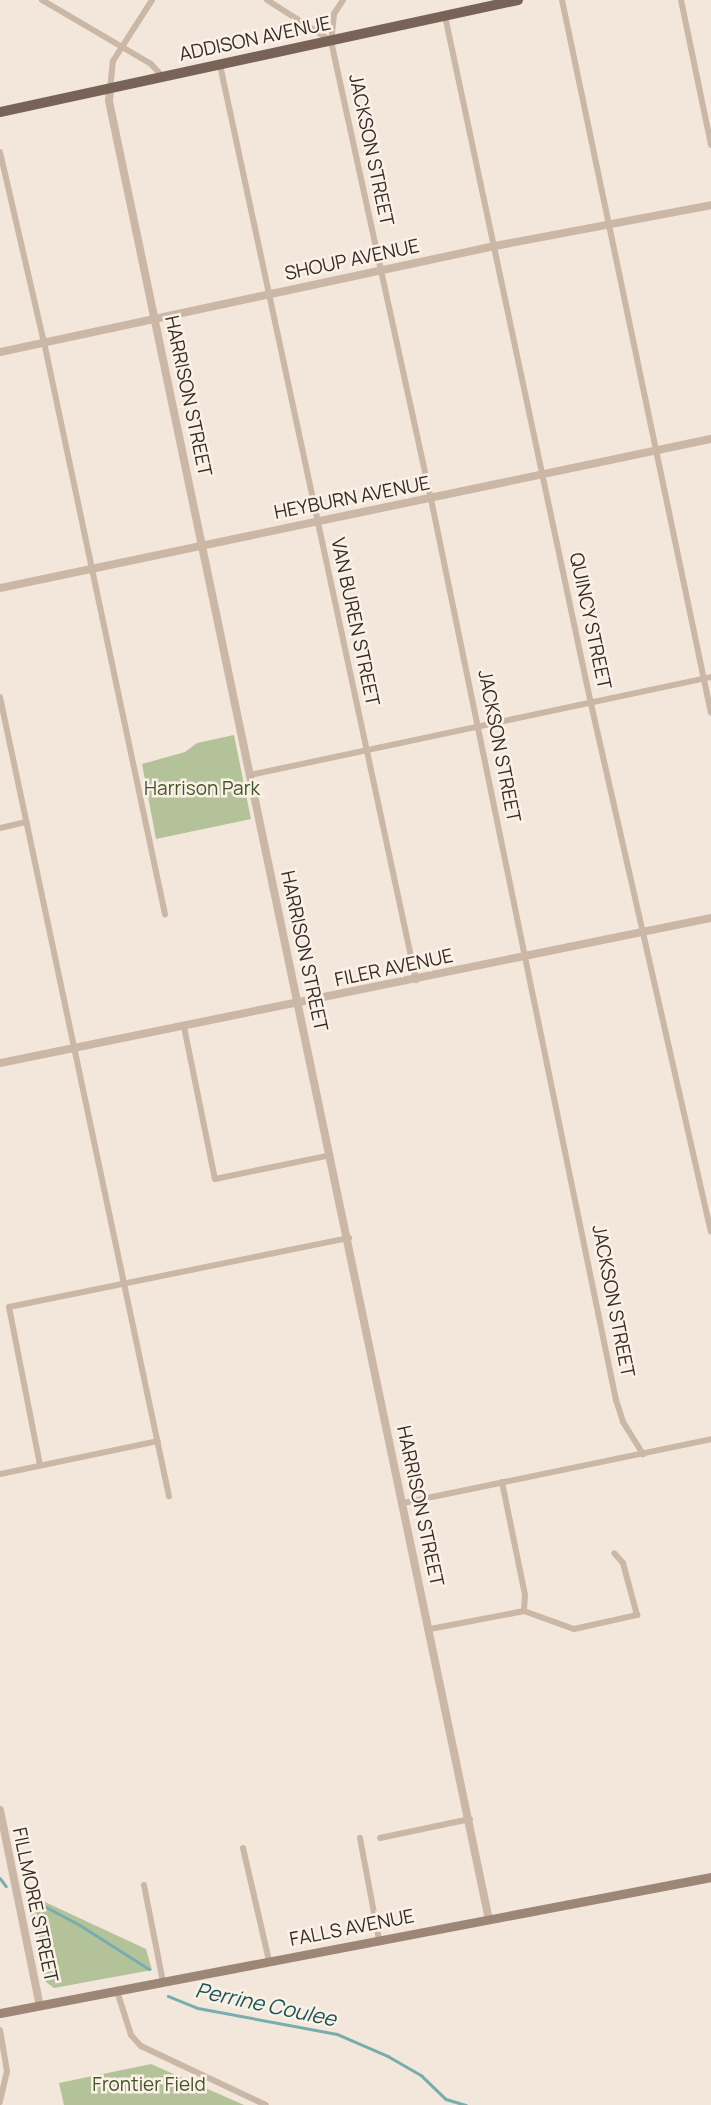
<!DOCTYPE html>
<html>
<head>
<meta charset="utf-8">
<style>
	body { margin:0 }
	#map { position:relative; width:711px; height:2105px; overflow:hidden; background:#f2e7da; font-family:Manrope,sans-serif }
	div>[style] { position:absolute }
	.green>* { inset:0; background:#b4c29a }
	.stream>* { height:2.5px; margin:-1.25px; padding:0 1.25px; transform-origin:1.25px; border-radius:1.25px; background:#78adb0 }
	.minor>* { height:6px; margin:-3px; padding:0 3px; transform-origin:3px; border-radius:3px; background:#cbb7a6 }
	.tertiary>* { height:8px; margin:-4px; padding:0 4px; transform-origin:4px; border-radius:4px; background:#cbb7a6 }
	.secondary>* { height:9px; margin:-4.5px; padding:0 4.5px; transform-origin:4.5px; border-radius:4.5px; background:#9e8677 }
	.primary>* { height:10px; margin:-5px; padding:0 5px; transform-origin:5px; border-radius:5px; background:#796358 }
	span { translate:-50% -50%; white-space:nowrap; text-align:center; line-height:1.15; -webkit-text-stroke:5px #faf1e7; paint-order:stroke }
	.street-label { font-size:19px; color:#372c27 }
	.park-label { font-size:19px; color:#45562a }
	.water-label { font-size:21px; color:#1b5559; font-style:italic }
</style>
</head>
<body>
<div id="map">
	<div class="green">
		<div style="clip-path:polygon(234px 735px,251px 819px,156px 839px,142px 764px,185px 752px,197px 743px)"></div>
		<div style="clip-path:polygon(32px 1896px,146px 1949px,152px 1970px,54px 1988px,46px 1982px,42px 1967px,45px 1956px,27px 1902px)"></div>
		<div style="clip-path:polygon(151px 2064px,244px 2105px,64px 2105px,59px 2083px)"></div>
	</div>
	<div class="stream">
		<div style="left:0;top:1878px;width:10px;rotate:53deg"></div>
		<div style="left:31px;top:1899px;width:55px;rotate:28deg"></div>
		<div style="left:80px;top:1925px;width:82px;rotate:32.5deg"></div>
		<div style="left:168px;top:1996px;width:32px;rotate:22deg"></div>
		<div style="left:198px;top:2008px;width:141px;rotate:10.6deg"></div>
		<div style="left:337px;top:2034px;width:56px;rotate:23.3deg"></div>
		<div style="left:388px;top:2056px;width:39px;rotate:30deg"></div>
		<div style="left:422px;top:2076px;width:33px;rotate:44deg"></div>
		<div style="left:446px;top:2099px;width:21px;rotate:17deg"></div>
	</div>
	<div class="minor">
		<div style="left:42px;top:0;width:126px;rotate:30.4deg"></div>
		<div style="left:151px;top:64px;width:18px;rotate:47deg"></div>
		<div style="left:267px;top:0;width:75px;rotate:32.4deg"></div>
		<div style="left:343px;top:0;width:17px;rotate:123deg"></div>
		<div style="left:334px;top:14px;width:27px;rotate:96deg"></div>
		<div style="left:331px;top:41px;width:469px;rotate:77.7deg"></div>
		<div style="left:431px;top:499px;width:920px;rotate:78.4deg"></div>
		<div style="left:616px;top:1400px;width:23px;rotate:72deg"></div>
		<div style="left:623px;top:1422px;width:38px;rotate:58deg"></div>
		<div style="left:562px;top:0;width:728px;rotate:78.2deg"></div>
		<div style="left:681px;top:0;width:148px;rotate:78.3deg"></div>
		<div style="left:445px;top:16px;width:703px;rotate:78.02deg"></div>
		<div style="left:591px;top:704px;width:541px;rotate:77.2deg"></div>
		<div style="left:220px;top:65px;width:936px;rotate:77.91deg"></div>
		<div style="left:110px;top:89px;width:28px;rotate:-84deg"></div>
		<div style="left:113px;top:61px;width:72px;rotate:-57.4deg"></div>
		<div style="left:0;top:152px;width:195px;rotate:77deg"></div>
		<div style="left:44px;top:342px;width:585px;rotate:78.06deg"></div>
		<div style="left:0;top:697px;width:817px;rotate:78.06deg"></div>
		<div style="left:250px;top:775px;width:471px;rotate:-12deg"></div>
		<div style="left:0;top:828px;width:27px;rotate:-13deg"></div>
		<div style="left:184px;top:1027px;width:155px;rotate:78.5deg"></div>
		<div style="left:215px;top:1179px;width:118px;rotate:-11.7deg"></div>
		<div style="left:40px;top:1465px;width:161px;rotate:-101.1deg"></div>
		<div style="left:9px;top:1307px;width:347px;rotate:-11.5deg"></div>
		<div style="left:0;top:1474px;width:161px;rotate:-11.8deg"></div>
		<div style="left:502px;top:1482px;width:115px;rotate:78.5deg"></div>
		<div style="left:525px;top:1595px;width:16px;rotate:94deg"></div>
		<div style="left:403px;top:1503px;width:315px;rotate:-11.7deg"></div>
		<div style="left:430px;top:1629px;width:96px;rotate:-10.8deg"></div>
		<div style="left:524px;top:1611px;width:53px;rotate:19.8deg"></div>
		<div style="left:574px;top:1629px;width:65px;rotate:-12.5deg"></div>
		<div style="left:637px;top:1615px;width:54px;rotate:-105.1deg"></div>
		<div style="left:623px;top:1563px;width:13px;rotate:-132deg"></div>
		<div style="left:360px;top:1838px;width:104px;rotate:79.4deg"></div>
		<div style="left:380px;top:1838px;width:92px;rotate:-11.9deg"></div>
		<div style="left:243px;top:1848px;width:116px;rotate:77deg"></div>
		<div style="left:144px;top:1885px;width:99px;rotate:78.9deg"></div>
		<div style="left:117px;top:1991px;width:46px;rotate:72.3deg"></div>
		<div style="left:131px;top:2035px;width:15px;rotate:48deg"></div>
		<div style="left:141px;top:2046px;width:138px;rotate:25.3deg"></div>
		<div style="left:0;top:2030px;width:42px;rotate:80.3deg"></div>
		<div style="left:7px;top:2071px;width:32px;rotate:103deg"></div>
	</div>
	<div class="tertiary">
		<div style="left:110px;top:89px;width:12px;rotate:95deg"></div>
		<div style="left:109px;top:101px;width:1858px;rotate:78.2deg"></div>
		<div style="left:0;top:352px;width:506px;rotate:-12.09deg"></div>
		<div style="left:495px;top:246px;width:220px;rotate:-10.7deg"></div>
		<div style="left:0;top:588px;width:726px;rotate:-11.84deg"></div>
		<div style="left:0;top:1063px;width:726px;rotate:-11.53deg"></div>
		<div style="left:0;top:1810px;width:200px;rotate:78.5deg"></div>
	</div>
	<div class="secondary">
		<div style="left:0;top:2013px;width:724px;rotate:-10.83deg"></div>
	</div>
	<div class="primary">
		<div style="left:0;top:112px;width:530px;rotate:-12.2deg"></div>
	</div>
	<div class="street-label">
		<span style="left:255px;top:39px;rotate:-12deg">ADDISON AVENUE</span>
		<span style="left:371px;top:150px;rotate:78deg">JACKSON STREET</span>
		<span style="left:352px;top:260px;rotate:-12deg">SHOUP AVENUE</span>
		<span style="left:188px;top:396px;rotate:78deg">HARRISON STREET</span>
		<span style="left:352px;top:498px;rotate:-11deg">HEYBURN AVENUE</span>
		<span style="left:590px;top:621px;rotate:78deg">QUINCY STREET</span>
		<span style="left:355px;top:622px;rotate:78deg">VAN BUREN STREET</span>
		<span style="left:499px;top:746px;rotate:79deg">JACKSON STREET</span>
		<span style="left:304px;top:951px;rotate:78deg">HARRISON STREET</span>
		<span style="left:394px;top:968px;rotate:-12deg">FILER AVENUE</span>
		<span style="left:613px;top:1301px;rotate:79deg">JACKSON STREET</span>
		<span style="left:420px;top:1506px;rotate:78deg">HARRISON STREET</span>
		<span style="left:35px;top:1905px;rotate:78deg">FILLMORE STREET</span>
		<span style="left:352px;top:1928px;rotate:-11deg">FALLS AVENUE</span>
	</div>
	<div class="park-label">
		<span style="left:202px;top:789px">Harrison Park</span>
		<span style="left:149px;top:2085px">Frontier Field</span>
	</div>
	<div class="water-label">
		<span style="left:266px;top:2004px;rotate:12deg">Perrine Coulee</span>
	</div>
</div>
</body>
</html>
